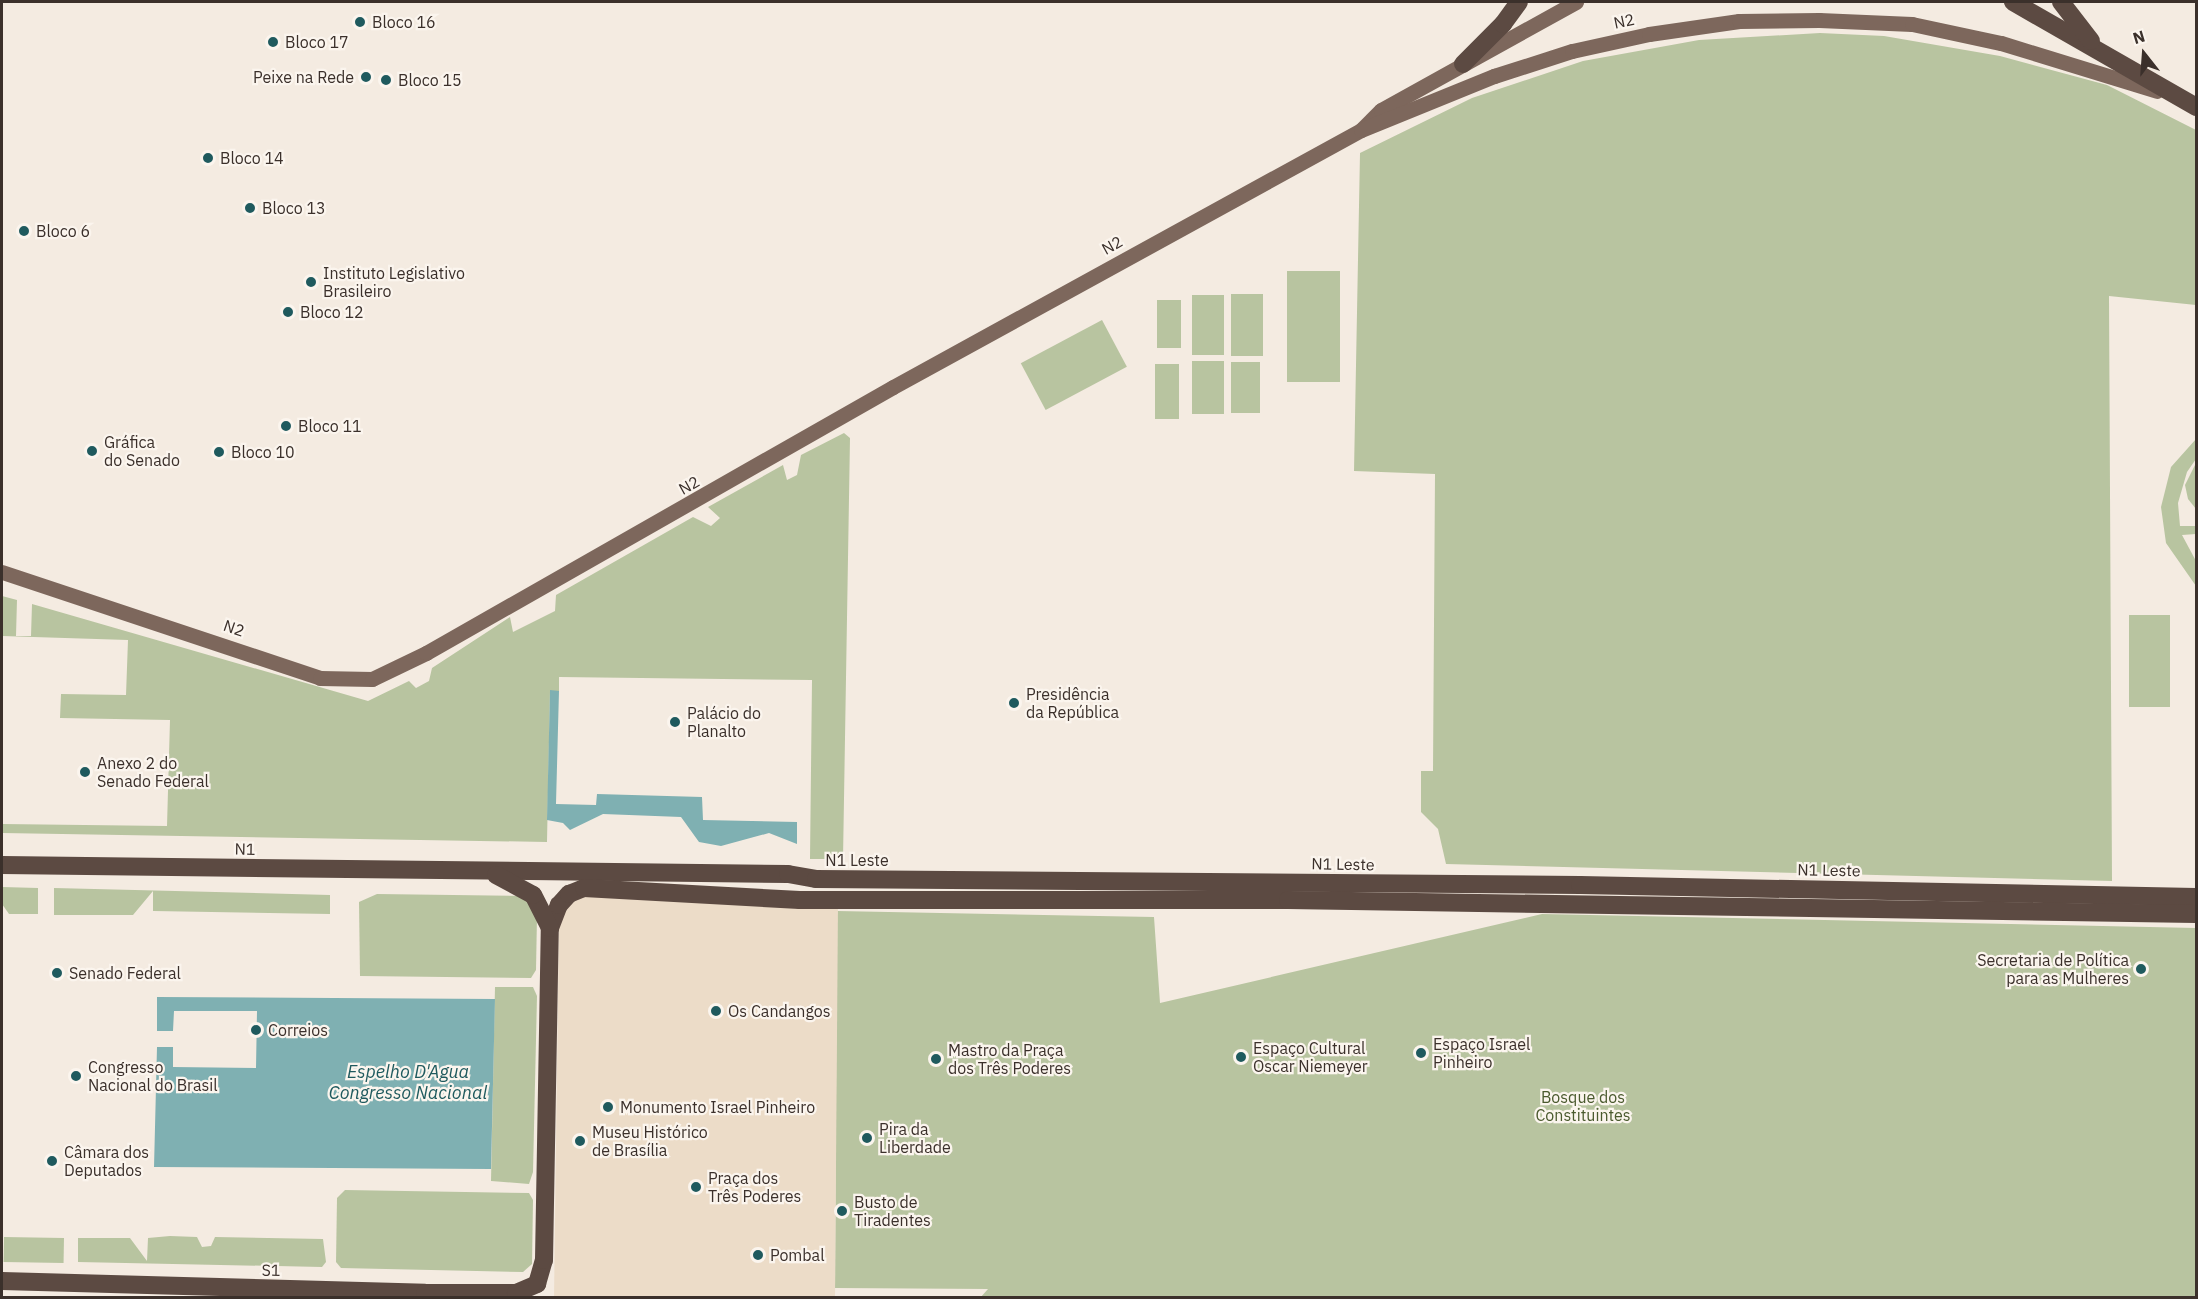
<!DOCTYPE html>
<html>
<head>
<meta charset="utf-8">
<style>
	body { margin:0 }
	#map { position:relative; width:2198px; height:1299px; overflow:hidden; background:#f4ebe1; font-family:"IBM Plex Sans",sans-serif }
	div>[style] { position:absolute }
	.green>* { inset:0; background:#b8c4a0; transform-origin:0 0 }
	.plaza>* { inset:0; background:#ecdcc8 }
	.water>* { inset:0; background:#7fb0b2 }
	.major>* { height:15px; margin:-7.5px; padding:0 7.5px; transform-origin:7.5px; border-radius:7.5px; background:#7d675c }
	.highway>* { height:18px; margin:-9px; padding:0 9px; transform-origin:9px; border-radius:9px; background:#5c4a42 }
	.dots>* { width:16px; height:16px; translate:-50% -50%; box-sizing:border-box; border:3px solid #fbf5ee; border-radius:50% }
	span { translate:-50% -50%; white-space:nowrap; text-align:center; line-height:1.15; -webkit-text-stroke:4.5px #fbf5ee; paint-order:stroke }
	.street-label { font-size:16px; color:#3b302b }
	.poi-label { font-size:16px; color:#3b302b }
	.left { translate:0 -50%; text-align:left }
	.right { translate:-100% -50%; text-align:right }
	.park-label { font-size:16px; color:#4a5a2e }
	.water-label { font-size:18px; color:#1f5a5e; font-style:italic }
	.frame { position:absolute; inset:0; border:3px solid #3b302b; pointer-events:none }
	.north { position:absolute; left:2114px; top:24px; width:60px; height:60px; -webkit-text-stroke:4px #fbf5ee; paint-order:stroke; rotate:343deg; font-size:16px; font-weight:700; line-height:24px; text-align:center; color:#3b302b }
	.north::after { content:''; display:block; margin:auto; width:21px; height:27px; background:#3b302b; clip-path:polygon(50% 0,100% 100%,50% 72%,0 100%) }
</style>
</head>
<body>
<div id="map">
	<div class="green">
		<div style="clip-path:polygon(1820px 33px,1884px 36px,2000px 56px,2107px 85px,2196px 130px,2196px 305px,2109px 296px,2112px 881px,1446px 864px,1438px 829px,1421px 812px,1421px 771px,1433px 771px,1435px 474px,1354px 471px,1360px 153px,1472px 98px,1583px 61px,1699px 40px)"></div>
		<div style="left:1287px;top:271px;width:53px;height:111px"></div>
		<div style="left:1231px;top:294px;width:32px;height:62px"></div>
		<div style="left:1192px;top:295px;width:32px;height:60px"></div>
		<div style="left:1157px;top:300px;width:24px;height:48px"></div>
		<div style="left:1102px;top:320px;width:53px;height:92px;rotate:62deg"></div>
		<div style="left:1192px;top:361px;width:32px;height:53px"></div>
		<div style="left:1231px;top:362px;width:29px;height:51px"></div>
		<div style="left:1155px;top:364px;width:24px;height:55px"></div>
		<div style="clip-path:polygon(844px 433px,850px 438px,843px 859px,810px 859px,812px 680px,559px 677px,559px 691px,550px 691px,547px 842px,2px 833px,2px 824px,167px 826px,170px 720px,60px 718px,61px 694px,126px 695px,128px 640px,2px 636px,2px 596px,17px 600px,16px 636px,31px 636px,32px 604px,368px 701px,409px 681px,416px 688px,429px 681px,432px 668px,510px 617px,513px 632px,555px 611px,556px 595px,693px 517px,711px 526px,720px 518px,708px 507px,783px 465px,787px 480px,797px 475px,801px 455px)"></div>
		<div style="clip-path:polygon(2196px 439px,2196px 459px,2187px 472px,2178px 503px,2180px 526px,2196px 526px,2196px 534px,2182px 535px,2196px 561px,2196px 586px,2166px 543px,2161px 507px,2171px 467px)"></div>
		<div style="clip-path:polygon(2196px 463px,2196px 509px,2188px 499px,2185px 485px)"></div>
		<div style="left:2129px;top:615px;width:41px;height:92px"></div>
		<div style="clip-path:polygon(2px 887px,38px 888px,38px 914px,9px 914px,2px 904px)"></div>
		<div style="clip-path:polygon(54px 888px,330px 895px,330px 914px,153px 911px,153px 891px,133px 915px,54px 915px)"></div>
		<div style="clip-path:polygon(377px 894px,524px 896px,537px 916px,536px 970px,531px 978px,360px 976px,359px 902px)"></div>
		<div style="clip-path:polygon(837px 911px,1154px 917px,1160px 1003px,1542px 914px,2196px 928px,2196px 1297px,980px 1298px,988px 1289px,835px 1288px)"></div>
		<div style="clip-path:polygon(495px 987px,533px 987px,537px 996px,533px 1172px,529px 1184px,491px 1181px)"></div>
		<div style="clip-path:polygon(345px 1190px,529px 1193px,533px 1200px,532px 1264px,523px 1272px,341px 1268px,336px 1262px,337px 1198px)"></div>
		<div style="clip-path:polygon(170px 1236px,197px 1237px,202px 1247px,211px 1246px,215px 1237px,323px 1239px,326px 1262px,322px 1267px,78px 1262px,78px 1238px,130px 1238px,147px 1261px,148px 1238px)"></div>
		<div style="left:4px;top:1237px;width:60px;height:25px;rotate:1deg"></div>
	</div>
	<div class="plaza">
		<div style="clip-path:polygon(583px 893px,838px 902px,835px 1297px,554px 1298px,559px 918px,567px 900px)"></div>
	</div>
	<div class="water">
		<div style="clip-path:polygon(550px 690px,559px 691px,556px 804px,596px 805px,597px 794px,702px 797px,703px 820px,797px 822px,797px 844px,769px 833px,721px 846px,699px 842px,681px 817px,603px 814px,570px 830px,563px 823px,547px 820px)"></div>
		<div style="clip-path:polygon(157px 997px,495px 999px,491px 1169px,154px 1167px,157px 1047px,173px 1047px,173px 1067px,256px 1068px,257px 1011px,174px 1011px,173px 1031px,157px 1031px)"></div>
	</div>
	<div class="major">
		<div style="left:1363px;top:128px;width:25px;rotate:-45deg"></div>
		<div style="left:1381px;top:110px;width:223px;rotate:-29deg"></div>
		<div style="left:2px;top:572px;width:335px;rotate:18.4deg"></div>
		<div style="left:320px;top:678px;width:52px;rotate:1.1deg"></div>
		<div style="left:372px;top:679px;width:60px;rotate:-25.7deg"></div>
		<div style="left:426px;top:653px;width:537px;rotate:-29.67deg"></div>
		<div style="left:893px;top:387px;width:534px;rotate:-28.77deg"></div>
		<div style="left:1361px;top:130px;width:144px;rotate:-22.1deg"></div>
		<div style="left:1494px;top:76px;width:82px;rotate:-17.8deg"></div>
		<div style="left:1572px;top:51px;width:79px;rotate:-12.4deg"></div>
		<div style="left:1649px;top:34px;width:91px;rotate:-8.2deg"></div>
		<div style="left:1739px;top:21px;width:80px;rotate:-0.7deg"></div>
		<div style="left:1819px;top:20px;width:93px;rotate:2.5deg"></div>
		<div style="left:1912px;top:24px;width:91px;rotate:12.1deg"></div>
		<div style="left:2001px;top:43px;width:163px;rotate:17.1deg"></div>
	</div>
	<div class="highway">
		<div style="left:2013px;top:2px;width:211px;rotate:29.8deg"></div>
		<div style="left:2061px;top:2px;width:49px;rotate:52.4deg"></div>
		<div style="left:1463px;top:64px;width:57px;rotate:-45deg"></div>
		<div style="left:1503px;top:24px;width:27px;rotate:-54deg"></div>
		<div style="left:2px;top:865px;width:786px;rotate:0.66deg"></div>
		<div style="left:788px;top:874px;width:28px;rotate:10deg"></div>
		<div style="left:816px;top:879px;width:764px;rotate:0.45deg"></div>
		<div style="left:1580px;top:885px;width:616px;rotate:1.12deg"></div>
		<div style="left:550px;top:928px;width:25px;rotate:-69deg"></div>
		<div style="left:559px;top:905px;width:15px;rotate:-48deg"></div>
		<div style="left:569px;top:894px;width:16px;rotate:-22deg"></div>
		<div style="left:584px;top:888px;width:216px;rotate:3.2deg"></div>
		<div style="left:800px;top:900px;width:488px"></div>
		<div style="left:1288px;top:900px;width:908px;rotate:0.88deg"></div>
		<div style="left:2px;top:1281px;width:423px;rotate:1.6deg"></div>
		<div style="left:425px;top:1293px;width:91px"></div>
		<div style="left:516px;top:1293px;width:23px;rotate:-23deg"></div>
		<div style="left:537px;top:1284px;width:25px;rotate:-74deg"></div>
		<div style="left:544px;top:1260px;width:332px;rotate:-89deg"></div>
		<div style="left:550px;top:928px;width:37px;rotate:-117deg"></div>
		<div style="left:533px;top:895px;width:42px;rotate:-151.6deg"></div>
	</div>
	<div class="dots">
		<div style="left:360px;top:22px;background:#1f5a5e"></div>
		<div style="left:273px;top:42px;background:#1f5a5e"></div>
		<div style="left:366px;top:77px;background:#1f5a5e"></div>
		<div style="left:386px;top:80px;background:#1f5a5e"></div>
		<div style="left:208px;top:158px;background:#1f5a5e"></div>
		<div style="left:250px;top:208px;background:#1f5a5e"></div>
		<div style="left:24px;top:231px;background:#1f5a5e"></div>
		<div style="left:311px;top:282px;background:#1f5a5e"></div>
		<div style="left:288px;top:312px;background:#1f5a5e"></div>
		<div style="left:286px;top:426px;background:#1f5a5e"></div>
		<div style="left:92px;top:451px;background:#1f5a5e"></div>
		<div style="left:219px;top:452px;background:#1f5a5e"></div>
		<div style="left:1014px;top:703px;background:#1f5a5e"></div>
		<div style="left:675px;top:722px;background:#1f5a5e"></div>
		<div style="left:85px;top:772px;background:#1f5a5e"></div>
		<div style="left:2141px;top:969px;background:#1f5a5e"></div>
		<div style="left:57px;top:973px;background:#1f5a5e"></div>
		<div style="left:716px;top:1011px;background:#1f5a5e"></div>
		<div style="left:256px;top:1030px;background:#1f5a5e"></div>
		<div style="left:1421px;top:1053px;background:#1f5a5e"></div>
		<div style="left:1241px;top:1057px;background:#1f5a5e"></div>
		<div style="left:936px;top:1059px;background:#1f5a5e"></div>
		<div style="left:76px;top:1076px;background:#1f5a5e"></div>
		<div style="left:608px;top:1107px;background:#1f5a5e"></div>
		<div style="left:867px;top:1138px;background:#1f5a5e"></div>
		<div style="left:580px;top:1141px;background:#1f5a5e"></div>
		<div style="left:52px;top:1161px;background:#1f5a5e"></div>
		<div style="left:696px;top:1187px;background:#1f5a5e"></div>
		<div style="left:842px;top:1211px;background:#1f5a5e"></div>
		<div style="left:758px;top:1255px;background:#1f5a5e"></div>
	</div>
	<div class="street-label">
		<span style="left:1624px;top:21px;rotate:-12deg">N2</span>
		<span style="left:1112px;top:245px;rotate:-29deg">N2</span>
		<span style="left:689px;top:485px;rotate:-29deg">N2</span>
		<span style="left:234px;top:628px;rotate:19deg">N2</span>
		<span style="left:245px;top:849px;rotate:1deg">N1</span>
		<span style="left:857px;top:860px">N1 Leste</span>
		<span style="left:1343px;top:864px;rotate:1deg">N1 Leste</span>
		<span style="left:1829px;top:870px;rotate:1deg">N1 Leste</span>
		<span style="left:271px;top:1270px;rotate:1deg">S1</span>
	</div>
	<div class="poi-label">
		<span class="left" style="left:372px;top:22px">Bloco 16</span>
		<span class="left" style="left:285px;top:42px">Bloco 17</span>
		<span class="right" style="left:354px;top:77px">Peixe na Rede</span>
		<span class="left" style="left:398px;top:80px">Bloco 15</span>
		<span class="left" style="left:220px;top:158px">Bloco 14</span>
		<span class="left" style="left:262px;top:208px">Bloco 13</span>
		<span class="left" style="left:36px;top:231px">Bloco 6</span>
		<span class="left" style="left:323px;top:282px">Instituto Legislativo<br>Brasileiro</span>
		<span class="left" style="left:300px;top:312px">Bloco 12</span>
		<span class="left" style="left:298px;top:426px">Bloco 11</span>
		<span class="left" style="left:104px;top:451px">Gráfica<br>do Senado</span>
		<span class="left" style="left:231px;top:452px">Bloco 10</span>
		<span class="left" style="left:1026px;top:703px">Presidência<br>da República</span>
		<span class="left" style="left:687px;top:722px">Palácio do<br>Planalto</span>
		<span class="left" style="left:97px;top:772px">Anexo 2 do<br>Senado Federal</span>
		<span class="right" style="left:2129px;top:969px">Secretaria de Política<br>para as Mulheres</span>
		<span class="left" style="left:69px;top:973px">Senado Federal</span>
		<span class="left" style="left:728px;top:1011px">Os Candangos</span>
		<span class="left" style="left:268px;top:1030px">Correios</span>
		<span class="left" style="left:1433px;top:1053px">Espaço Israel<br>Pinheiro</span>
		<span class="left" style="left:1253px;top:1057px">Espaço Cultural<br>Oscar Niemeyer</span>
		<span class="left" style="left:948px;top:1059px">Mastro da Praça<br>dos Três Poderes</span>
		<span class="left" style="left:88px;top:1076px">Congresso<br>Nacional do Brasil</span>
		<span class="left" style="left:620px;top:1107px">Monumento Israel Pinheiro</span>
		<span class="left" style="left:879px;top:1138px">Pira da<br>Liberdade</span>
		<span class="left" style="left:592px;top:1141px">Museu Histórico<br>de Brasília</span>
		<span class="left" style="left:64px;top:1161px">Câmara dos<br>Deputados</span>
		<span class="left" style="left:708px;top:1187px">Praça dos<br>Três Poderes</span>
		<span class="left" style="left:854px;top:1211px">Busto de<br>Tiradentes</span>
		<span class="left" style="left:770px;top:1255px">Pombal</span>
	</div>
	<div class="park-label">
		<span style="left:1583px;top:1106px">Bosque dos<br>Constituintes</span>
	</div>
	<div class="water-label">
		<span style="left:408px;top:1083px">Espelho D'Agua<br>Congresso Nacional</span>
	</div>
	<div class="frame"></div>
	<div class="north">N</div>
</div>
</body>
</html>
